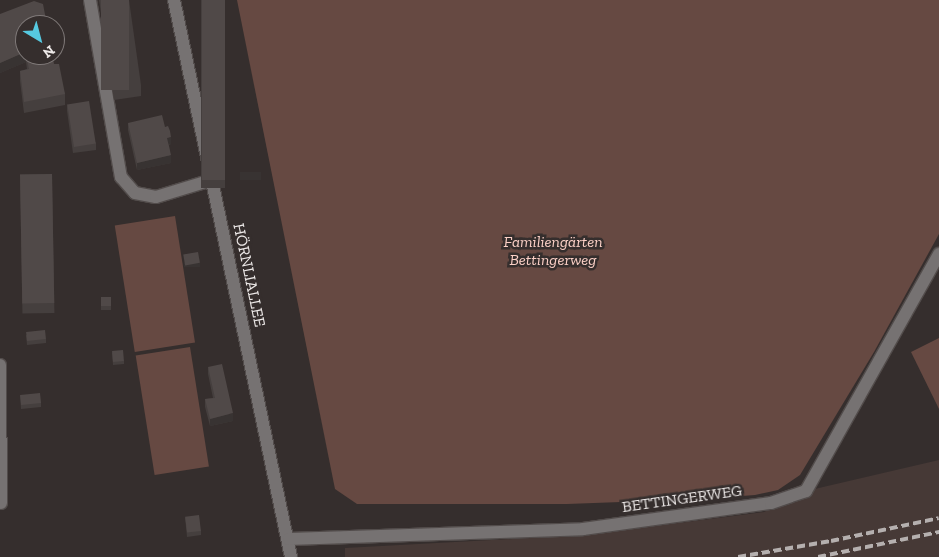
<!DOCTYPE html>
<html>
<head>
<meta charset="utf-8">
<style>
	body { margin:0 }
	#map { position:relative; width:939px; height:557px; overflow:hidden; background:#352e2d; font-family:"Zilla Slab",serif }
	div>[style] { position:absolute }
	.built>* { inset:0; background:#463936 }
	.green>* { inset:0; background:#664942; transform-origin:0 0 }
	.roads { filter:drop-shadow(1px 0 #524c4b) drop-shadow(-1px 0 #524c4b) drop-shadow(0 1px #524c4b) drop-shadow(0 -1px #524c4b) }
	.minor>* { height:12px; margin:-6px; padding:0 6px; transform-origin:6px; border-radius:6px; background:#767272 }
	.rail>* { height:4px; margin-top:-2px; transform-origin:0; background:repeating-linear-gradient(90deg,#b5b0af 0 8px,transparent 0 12px) }
	.wall>* { inset:0; background:#453f3e; transform-origin:0 0 }
	.shaded-wall>* { inset:0; background:#383332; transform-origin:0 0 }
	.building>* { inset:0; background:#504948; transform-origin:0 0 }
	span { translate:-50% -50%; white-space:nowrap; text-align:center; line-height:1.15; -webkit-text-stroke:5px #352e2d; paint-order:stroke }
	.park-label { font-size:16px; color:#fbd0c6; font-style:italic }
	.street-label { font-size:16px; color:#ede9e8 }
	.north { position:absolute; left:15px; top:15px; width:50px; height:50px; box-sizing:border-box; background:#352e2d; border:1px solid #7f7978; border-radius:50%; rotate:143deg; font-size:14px; font-weight:700; line-height:20px; text-align:center; color:#ede9e8 }
	.north::after { content:''; display:block; margin:auto; width:18px; height:22px; background:#56c9e0; clip-path:polygon(50% 0,100% 100%,50% 72%,0 100%) }
</style>
</head>
<body>
<div id="map">
	<div class="built">
		<div style="clip-path:polygon(939px 460px,939px 557px,345px 557px,345px 548px,585px 535px,764px 512px,806px 491px)"></div>
	</div>
	<div class="green">
		<div style="clip-path:polygon(237px 0,939px 0,939px 234px,874px 352px,800px 475px,778px 490px,755px 495px,702px 499px,567px 504px,357px 504px,335px 489px)"></div>
		<div style="left:175px;top:216px;width:128px;height:61px;rotate:81deg"></div>
		<div style="clip-path:polygon(939px 338px,939px 409px,911px 352px)"></div>
		<div style="left:190px;top:347px;width:121px;height:55px;rotate:81deg"></div>
	</div>
	<div class="roads">
		<div class="minor">
			<div style="left:90px;top:0;width:180px;rotate:80.1deg"></div>
			<div style="left:121px;top:177px;width:21px;rotate:49deg"></div>
			<div style="left:135px;top:193px;width:21px;rotate:11deg"></div>
			<div style="left:156px;top:197px;width:59px;rotate:-16.9deg"></div>
			<div style="left:174px;top:0;width:569px;rotate:78.14deg"></div>
			<div style="left:0;top:365px;width:138px;rotate:89.6deg"></div>
			<div style="left:289px;top:539px;width:294px;rotate:-1.9deg"></div>
			<div style="left:583px;top:529px;width:190px;rotate:-7.9deg"></div>
			<div style="left:771px;top:503px;width:37px;rotate:-19deg"></div>
			<div style="left:806px;top:491px;width:272px;rotate:-60.7deg"></div>
		</div>
	</div>
	<div class="rail">
		<div style="left:738px;top:557px;width:94px;rotate:-9.8deg"></div>
		<div style="left:831px;top:541px;width:110px;rotate:-12deg"></div>
		<div style="left:818px;top:557px;width:124px;rotate:-11.7deg"></div>
	</div>
	<div class="wall">
		<div style="clip-path:polygon(99px 0,129px 0,141px 85px,141px 96px,114px 100px)"></div>
		<div style="left:201px;top:0;width:24px;height:188px"></div>
		<div style="clip-path:polygon(0 14px,25px 55px,52px 55px,54px 64px,65px 94px,65px 105px,24px 113px,20px 81px,20px 71px,27px 69px,26px 62px,0 73px)"></div>
		<div style="clip-path:polygon(67px 104px,96px 143px,96px 150px,73px 153px,67px 111px)"></div>
		<div style="clip-path:polygon(128px 123px,165px 127px,171px 144px,169px 145px,171px 163px,137px 170px,128px 130px)"></div>
		<div style="left:52px;top:174px;width:139px;height:32px;rotate:89deg"></div>
		<div style="left:101px;top:297px;width:10px;height:13px"></div>
		<div style="clip-path:polygon(26px 335px,46px 339px,46px 343px,27px 345px)"></div>
		<div style="clip-path:polygon(112px 352px,124px 361px,124px 364px,113px 365px)"></div>
		<div style="clip-path:polygon(208px 367px,233px 421px,210px 426px,205px 407px,205px 399px,213px 398px,208px 374px)"></div>
		<div style="clip-path:polygon(20px 395px,41px 403px,41px 407px,21px 409px)"></div>
		<div style="clip-path:polygon(185px 517px,201px 531px,201px 535px,187px 537px)"></div>
	</div>
	<div class="shaded-wall">
		<div style="clip-path:polygon(25px 52px,25px 55px,26px 55px,26px 62px,0 73px,0 63px)"></div>
		<div style="clip-path:polygon(171px 137px,171px 144px,167px 145px,167px 138px)"></div>
		<div style="clip-path:polygon(171px 155px,171px 163px,137px 170px,137px 163px)"></div>
		<div style="left:261px;top:172px;width:8px;height:21px;rotate:90deg"></div>
		<div style="left:200px;top:263px;width:4px;height:16px;rotate:90deg"></div>
		<div style="clip-path:polygon(233px 413px,233px 421px,210px 426px,210px 419px)"></div>
	</div>
	<div class="building">
		<div style="left:101px;top:0;width:28px;height:90px"></div>
		<div style="left:202px;top:0;width:23px;height:180px"></div>
		<div style="clip-path:polygon(34px 1px,43px 4px,47px 25px,25px 25px,25px 52px,0 63px,0 14px)"></div>
		<div style="clip-path:polygon(26px 55px,52px 55px,54px 64px,59px 64px,65px 94px,24px 102px,20px 71px,29px 69px)"></div>
		<div style="left:89px;top:101px;width:43px;height:22px;rotate:81deg"></div>
		<div style="clip-path:polygon(162px 115px,165px 127px,168px 126px,170px 131px,171px 137px,167px 138px,171px 155px,137px 163px,128px 123px)"></div>
		<div style="left:52px;top:174px;width:129px;height:32px;rotate:89deg"></div>
		<div style="left:198px;top:252px;width:11px;height:15px;rotate:80deg"></div>
		<div style="left:101px;top:297px;width:10px;height:9px"></div>
		<div style="left:45px;top:330px;width:9px;height:19px;rotate:84deg"></div>
		<div style="left:123px;top:350px;width:11px;height:11px;rotate:85deg"></div>
		<div style="clip-path:polygon(222px 364px,233px 413px,210px 419px,205px 399px,215px 398px,208px 367px)"></div>
		<div style="left:40px;top:393px;width:10px;height:20px;rotate:84deg"></div>
		<div style="left:199px;top:515px;width:16px;height:14px;rotate:83deg"></div>
	</div>
	<div class="park-label">
		<span style="left:553px;top:251px">Familiengärten<br>Bettingerweg</span>
	</div>
	<div class="street-label">
		<span style="left:249px;top:275px;rotate:78deg">HÖRNLIALLEE</span>
		<span style="left:682px;top:499px;rotate:-8deg">BETTINGERWEG</span>
	</div>
	<div class="north">N</div>
</div>
</body>
</html>
